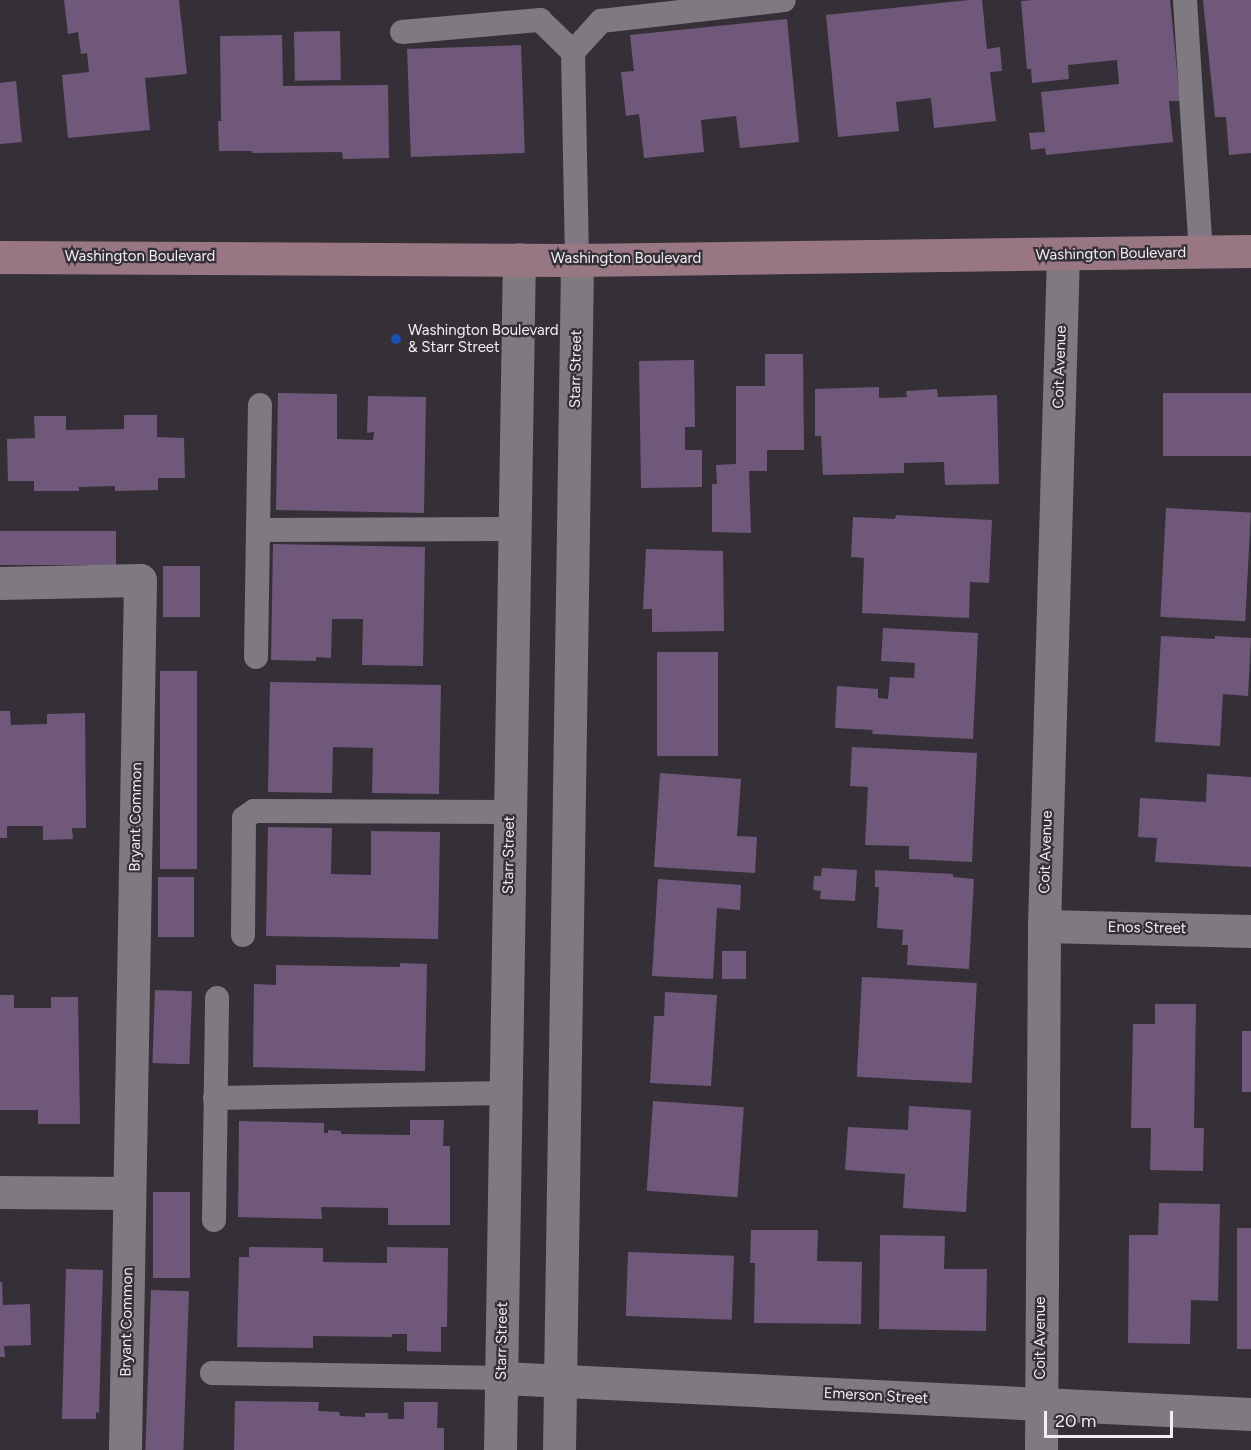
<!DOCTYPE html>
<html>
<head>
<meta charset="utf-8">
<style>
	body { margin:0 }
	#map { position:relative; width:1251px; height:1450px; overflow:hidden; background:#353037; font-family:Figtree,sans-serif }
	div>[style] { position:absolute }
	.building>* { inset:0; background:#70587b; transform-origin:0 0 }
	.lane>* { height:24px; margin:-12px; padding:0 12px; transform-origin:12px; border-radius:12px; background:#7f7981 }
	.street>* { height:33px; margin:-16.5px; padding:0 16.5px; transform-origin:16.5px; border-radius:16.5px; background:#7f7981 }
	.secondary>* { height:33px; margin:-16.5px; padding:0 16.5px; transform-origin:16.5px; border-radius:16.5px; background:#987782 }
	.dots>* { width:16px; height:16px; translate:-50% -50%; box-sizing:border-box; border:3px solid #353037; border-radius:50% }
	span { translate:-50% -50%; white-space:nowrap; text-align:center; line-height:1.15; -webkit-text-stroke:4.5px #353037; paint-order:stroke }
	.street-label { font-size:15px; color:#f1eef3 }
	.poi-label { font-size:15px; color:#f1eef3 }
	.left { translate:0 -50%; text-align:left }
	.scale { position:absolute; left:1044px; top:1411px; width:129px; height:27px; box-sizing:border-box; border:3px solid #f1eef3; border-top:0; padding-left:8px; font-size:18px; line-height:21px; white-space:nowrap; color:#f1eef3; -webkit-text-stroke:4px #353037; paint-order:stroke }
</style>
</head>
<body>
<div id="map">
	<div class="building">
		<div style="clip-path:polygon(64px 0,179px 0,187px 74px,145px 78px,150px 130px,68px 138px,62px 75px,89px 72px,87px 53px,81px 54px,78px 32px,68px 34px)"></div>
		<div style="clip-path:polygon(969px 0,982px 0,987px 49px,1000px 47px,1002px 71px,990px 72px,996px 121px,934px 128px,931px 98px,896px 102px,899px 131px,838px 137px,826px 15px)"></div>
		<div style="clip-path:polygon(1034px 0,1170px 0,1180px 101px,1169px 101px,1173px 142px,1046px 155px,1045px 148px,1031px 150px,1029px 133px,1045px 132px,1041px 92px,1119px 84px,1117px 60px,1068px 65px,1069px 79px,1032px 83px,1031px 69px,1027px 69px,1021px 1px)"></div>
		<div style="clip-path:polygon(1203px 0,1251px 0,1251px 153px,1229px 155px,1226px 117px,1215px 117px)"></div>
		<div style="clip-path:polygon(787px 19px,799px 142px,740px 148px,736px 116px,701px 120px,704px 152px,644px 158px,639px 114px,626px 116px,621px 72px,634px 71px,630px 35px)"></div>
		<div style="left:340px;top:31px;width:49px;height:46px;rotate:89deg"></div>
		<div style="clip-path:polygon(282px 35px,283px 86px,388px 85px,389px 158px,343px 159px,342px 152px,252px 153px,252px 151px,219px 151px,218px 121px,221px 121px,220px 36px)"></div>
		<div style="left:521px;top:45px;width:108px;height:114px;rotate:88deg"></div>
		<div style="clip-path:polygon(16px 81px,22px 142px,0 144px,0 83px)"></div>
		<div style="clip-path:polygon(765px 354px,803px 354px,804px 450px,767px 450px,767px 471px,749px 471px,751px 533px,712px 532px,712px 484px,717px 484px,716px 465px,736px 464px,736px 386px,765px 386px)"></div>
		<div style="clip-path:polygon(694px 360px,695px 427px,685px 427px,685px 450px,702px 450px,702px 487px,641px 488px,639px 361px)"></div>
		<div style="clip-path:polygon(879px 387px,879px 398px,907px 397px,906px 391px,937px 389px,938px 397px,997px 395px,999px 484px,945px 485px,944px 462px,904px 463px,904px 473px,823px 475px,821px 436px,815px 436px,815px 389px)"></div>
		<div style="clip-path:polygon(278px 393px,337px 394px,337px 439px,373px 440px,374px 432px,367px 433px,368px 396px,426px 397px,424px 513px,276px 510px)"></div>
		<div style="left:1251px;top:393px;width:63px;height:88px;rotate:90deg"></div>
		<div style="clip-path:polygon(124px 415px,157px 415px,157px 437px,184px 438px,185px 478px,158px 478px,158px 490px,115px 491px,115px 486px,79px 487px,79px 491px,34px 491px,34px 481px,8px 481px,7px 439px,35px 438px,34px 416px,66px 416px,66px 430px,124px 429px)"></div>
		<div style="left:1166px;top:508px;width:85px;height:109px;rotate:3deg"></div>
		<div style="clip-path:polygon(896px 515px,992px 520px,989px 583px,970px 582px,969px 618px,862px 613px,864px 558px,851px 557px,853px 517px,895px 519px)"></div>
		<div style="left:116px;top:531px;width:34px;height:116px;rotate:90deg"></div>
		<div style="clip-path:polygon(273px 544px,425px 547px,423px 666px,362px 665px,363px 619px,332px 619px,331px 658px,316px 657px,316px 661px,271px 660px)"></div>
		<div style="clip-path:polygon(646px 549px,723px 551px,724px 631px,652px 632px,652px 609px,643px 609px)"></div>
		<div style="left:163px;top:566px;width:37px;height:51px"></div>
		<div style="clip-path:polygon(883px 628px,978px 633px,973px 739px,872px 734px,873px 730px,835px 728px,837px 686px,878px 689px,878px 698px,888px 699px,890px 677px,914px 678px,915px 663px,881px 661px)"></div>
		<div style="clip-path:polygon(1161px 636px,1215px 639px,1215px 636px,1251px 638px,1248px 696px,1223px 694px,1220px 746px,1155px 742px)"></div>
		<div style="left:657px;top:652px;width:61px;height:104px"></div>
		<div style="left:160px;top:671px;width:37px;height:198px"></div>
		<div style="clip-path:polygon(270px 682px,441px 685px,439px 794px,372px 793px,373px 748px,333px 747px,332px 793px,268px 792px)"></div>
		<div style="clip-path:polygon(0 711px,10px 711px,11px 725px,47px 724px,47px 714px,85px 713px,86px 828px,72px 828px,73px 839px,43px 840px,43px 826px,7px 826px,7px 838px,0 838px)"></div>
		<div style="clip-path:polygon(852px 747px,977px 753px,972px 862px,909px 859px,909px 846px,865px 845px,868px 787px,850px 786px)"></div>
		<div style="clip-path:polygon(660px 773px,741px 779px,737px 836px,757px 837px,755px 873px,654px 867px)"></div>
		<div style="clip-path:polygon(1207px 774px,1251px 777px,1251px 867px,1155px 862px,1157px 838px,1138px 837px,1140px 798px,1206px 802px)"></div>
		<div style="clip-path:polygon(268px 827px,332px 828px,331px 874px,371px 875px,371px 831px,440px 832px,438px 939px,266px 936px)"></div>
		<div style="clip-path:polygon(822px 868px,857px 870px,855px 901px,820px 899px,821px 891px,813px 890px,814px 876px,821px 876px)"></div>
		<div style="clip-path:polygon(875px 870px,953px 874px,953px 877px,974px 879px,969px 969px,907px 965px,908px 945px,902px 945px,903px 930px,877px 928px,879px 887px,875px 887px)"></div>
		<div style="left:158px;top:877px;width:36px;height:60px"></div>
		<div style="clip-path:polygon(658px 879px,741px 885px,740px 910px,717px 908px,713px 979px,652px 976px)"></div>
		<div style="left:722px;top:951px;width:24px;height:28px"></div>
		<div style="clip-path:polygon(400px 963px,427px 964px,425px 1071px,253px 1067px,254px 984px,276px 985px,276px 965px,400px 967px)"></div>
		<div style="left:862px;top:977px;width:115px;height:100px;rotate:3deg"></div>
		<div style="left:155px;top:990px;width:37px;height:73px;rotate:2deg"></div>
		<div style="clip-path:polygon(665px 992px,717px 995px,711px 1086px,650px 1083px,654px 1016px,664px 1016px)"></div>
		<div style="clip-path:polygon(0 995px,14px 995px,14px 1008px,51px 1008px,51px 997px,78px 997px,80px 1124px,38px 1124px,38px 1110px,0 1110px)"></div>
		<div style="clip-path:polygon(1155px 1004px,1196px 1004px,1194px 1128px,1204px 1128px,1203px 1171px,1150px 1170px,1151px 1128px,1131px 1128px,1133px 1024px,1155px 1024px)"></div>
		<div style="left:1242px;top:1031px;width:9px;height:61px"></div>
		<div style="left:653px;top:1101px;width:91px;height:90px;rotate:4deg"></div>
		<div style="clip-path:polygon(909px 1106px,971px 1110px,966px 1212px,903px 1208px,905px 1174px,845px 1170px,848px 1127px,908px 1130px)"></div>
		<div style="clip-path:polygon(410px 1120px,444px 1120px,443px 1146px,450px 1146px,450px 1225px,388px 1225px,388px 1208px,321px 1207px,322px 1219px,238px 1217px,239px 1121px,324px 1123px,324px 1133px,328px 1133px,328px 1130px,341px 1131px,341px 1134px,410px 1135px)"></div>
		<div style="left:153px;top:1192px;width:37px;height:86px"></div>
		<div style="clip-path:polygon(1159px 1203px,1220px 1204px,1218px 1301px,1191px 1300px,1190px 1344px,1128px 1343px,1129px 1235px,1158px 1235px)"></div>
		<div style="left:1237px;top:1228px;width:14px;height:121px"></div>
		<div style="clip-path:polygon(751px 1230px,818px 1230px,817px 1261px,862px 1262px,861px 1324px,754px 1323px,755px 1263px,750px 1263px)"></div>
		<div style="clip-path:polygon(880px 1235px,945px 1236px,944px 1269px,987px 1269px,986px 1331px,879px 1329px)"></div>
		<div style="clip-path:polygon(249px 1247px,323px 1248px,323px 1262px,387px 1263px,387px 1247px,448px 1248px,447px 1327px,441px 1327px,441px 1352px,407px 1351px,407px 1334px,392px 1334px,392px 1337px,313px 1336px,313px 1348px,237px 1347px,239px 1257px,249px 1257px)"></div>
		<div style="left:628px;top:1252px;width:106px;height:64px;rotate:2deg"></div>
		<div style="clip-path:polygon(66px 1269px,103px 1270px,99px 1413px,96px 1412px,96px 1419px,62px 1419px)"></div>
		<div style="clip-path:polygon(0 1282px,2px 1282px,3px 1305px,30px 1304px,31px 1345px,4px 1346px,5px 1357px,0 1357px)"></div>
		<div style="left:151px;top:1290px;width:38px;height:160px;rotate:2deg"></div>
		<div style="clip-path:polygon(235px 1401px,319px 1402px,318px 1411px,339px 1412px,340px 1416px,365px 1417px,365px 1413px,388px 1413px,388px 1419px,404px 1419px,404px 1402px,438px 1402px,437px 1428px,444px 1428px,444px 1450px,234px 1450px)"></div>
	</div>
	<div class="lane">
		<div style="left:1185px;top:0;width:253px;rotate:86.4deg"></div>
		<div style="left:402px;top:32px;width:139px;rotate:-5deg"></div>
		<div style="left:540px;top:20px;width:46px;rotate:44.1deg"></div>
		<div style="left:577px;top:260px;width:208px;rotate:-91.1deg"></div>
		<div style="left:573px;top:52px;width:42px;rotate:-47.9deg"></div>
		<div style="left:601px;top:21px;width:184px;rotate:-6.5deg"></div>
		<div style="left:258px;top:530px;width:256px;rotate:-0.2deg"></div>
		<div style="left:256px;top:657px;width:252px;rotate:-89.1deg"></div>
		<div style="left:243px;top:935px;width:117px;rotate:-89.5deg"></div>
		<div style="left:244px;top:818px;width:12px;rotate:-35deg"></div>
		<div style="left:254px;top:811px;width:256px;rotate:0.2deg"></div>
		<div style="left:215px;top:1098px;width:290px;rotate:-1deg"></div>
		<div style="left:214px;top:1220px;width:222px;rotate:-89.2deg"></div>
		<div style="left:212px;top:1373px;width:290px;rotate:1deg"></div>
	</div>
	<div class="street">
		<div style="left:0;top:583px;width:140px;rotate:-1.2deg"></div>
		<div style="left:140px;top:580px;width:870px;rotate:90.99deg"></div>
		<div style="left:1044px;top:926px;width:207px;rotate:1.4deg"></div>
		<div style="left:0;top:1192px;width:129px;rotate:0.4deg"></div>
		<div style="left:502px;top:1378px;width:750px;rotate:2.75deg"></div>
		<div style="left:500px;top:1450px;width:1191px;rotate:-89.09deg"></div>
		<div style="left:559px;top:1450px;width:1190px;rotate:-89.13deg"></div>
		<div style="left:1041px;top:1450px;width:524px;rotate:-89.67deg"></div>
		<div style="left:1044px;top:926px;width:671px;rotate:-88.38deg"></div>
	</div>
	<div class="secondary">
		<div style="left:0;top:257px;width:577px;rotate:0.3deg"></div>
		<div style="left:577px;top:260px;width:674px;rotate:-0.77deg"></div>
	</div>
	<div class="dots">
		<div style="left:396px;top:339px;background:#1a4fb4"></div>
	</div>
	<div class="street-label">
		<span style="left:1111px;top:254px;rotate:-1deg">Washington Boulevard</span>
		<span style="left:140px;top:257px">Washington Boulevard</span>
		<span style="left:626px;top:259px">Washington Boulevard</span>
		<span style="left:1060px;top:367px;rotate:-88deg">Coit Avenue</span>
		<span style="left:576px;top:369px;rotate:-89deg">Starr Street</span>
		<span style="left:136px;top:817px;rotate:-89deg">Bryant Common</span>
		<span style="left:1046px;top:852px;rotate:-88deg">Coit Avenue</span>
		<span style="left:509px;top:855px;rotate:-89deg">Starr Street</span>
		<span style="left:1147px;top:928px;rotate:1deg">Enos Street</span>
		<span style="left:127px;top:1322px;rotate:-89deg">Bryant Common</span>
		<span style="left:1041px;top:1338px;rotate:-90deg">Coit Avenue</span>
		<span style="left:502px;top:1341px;rotate:-89deg">Starr Street</span>
		<span style="left:876px;top:1396px;rotate:3deg">Emerson Street</span>
	</div>
	<div class="poi-label">
		<span class="left" style="left:408px;top:339px">Washington Boulevard<br>&amp; Starr Street</span>
	</div>
	<div class="scale">20 m</div>
</div>
</body>
</html>
